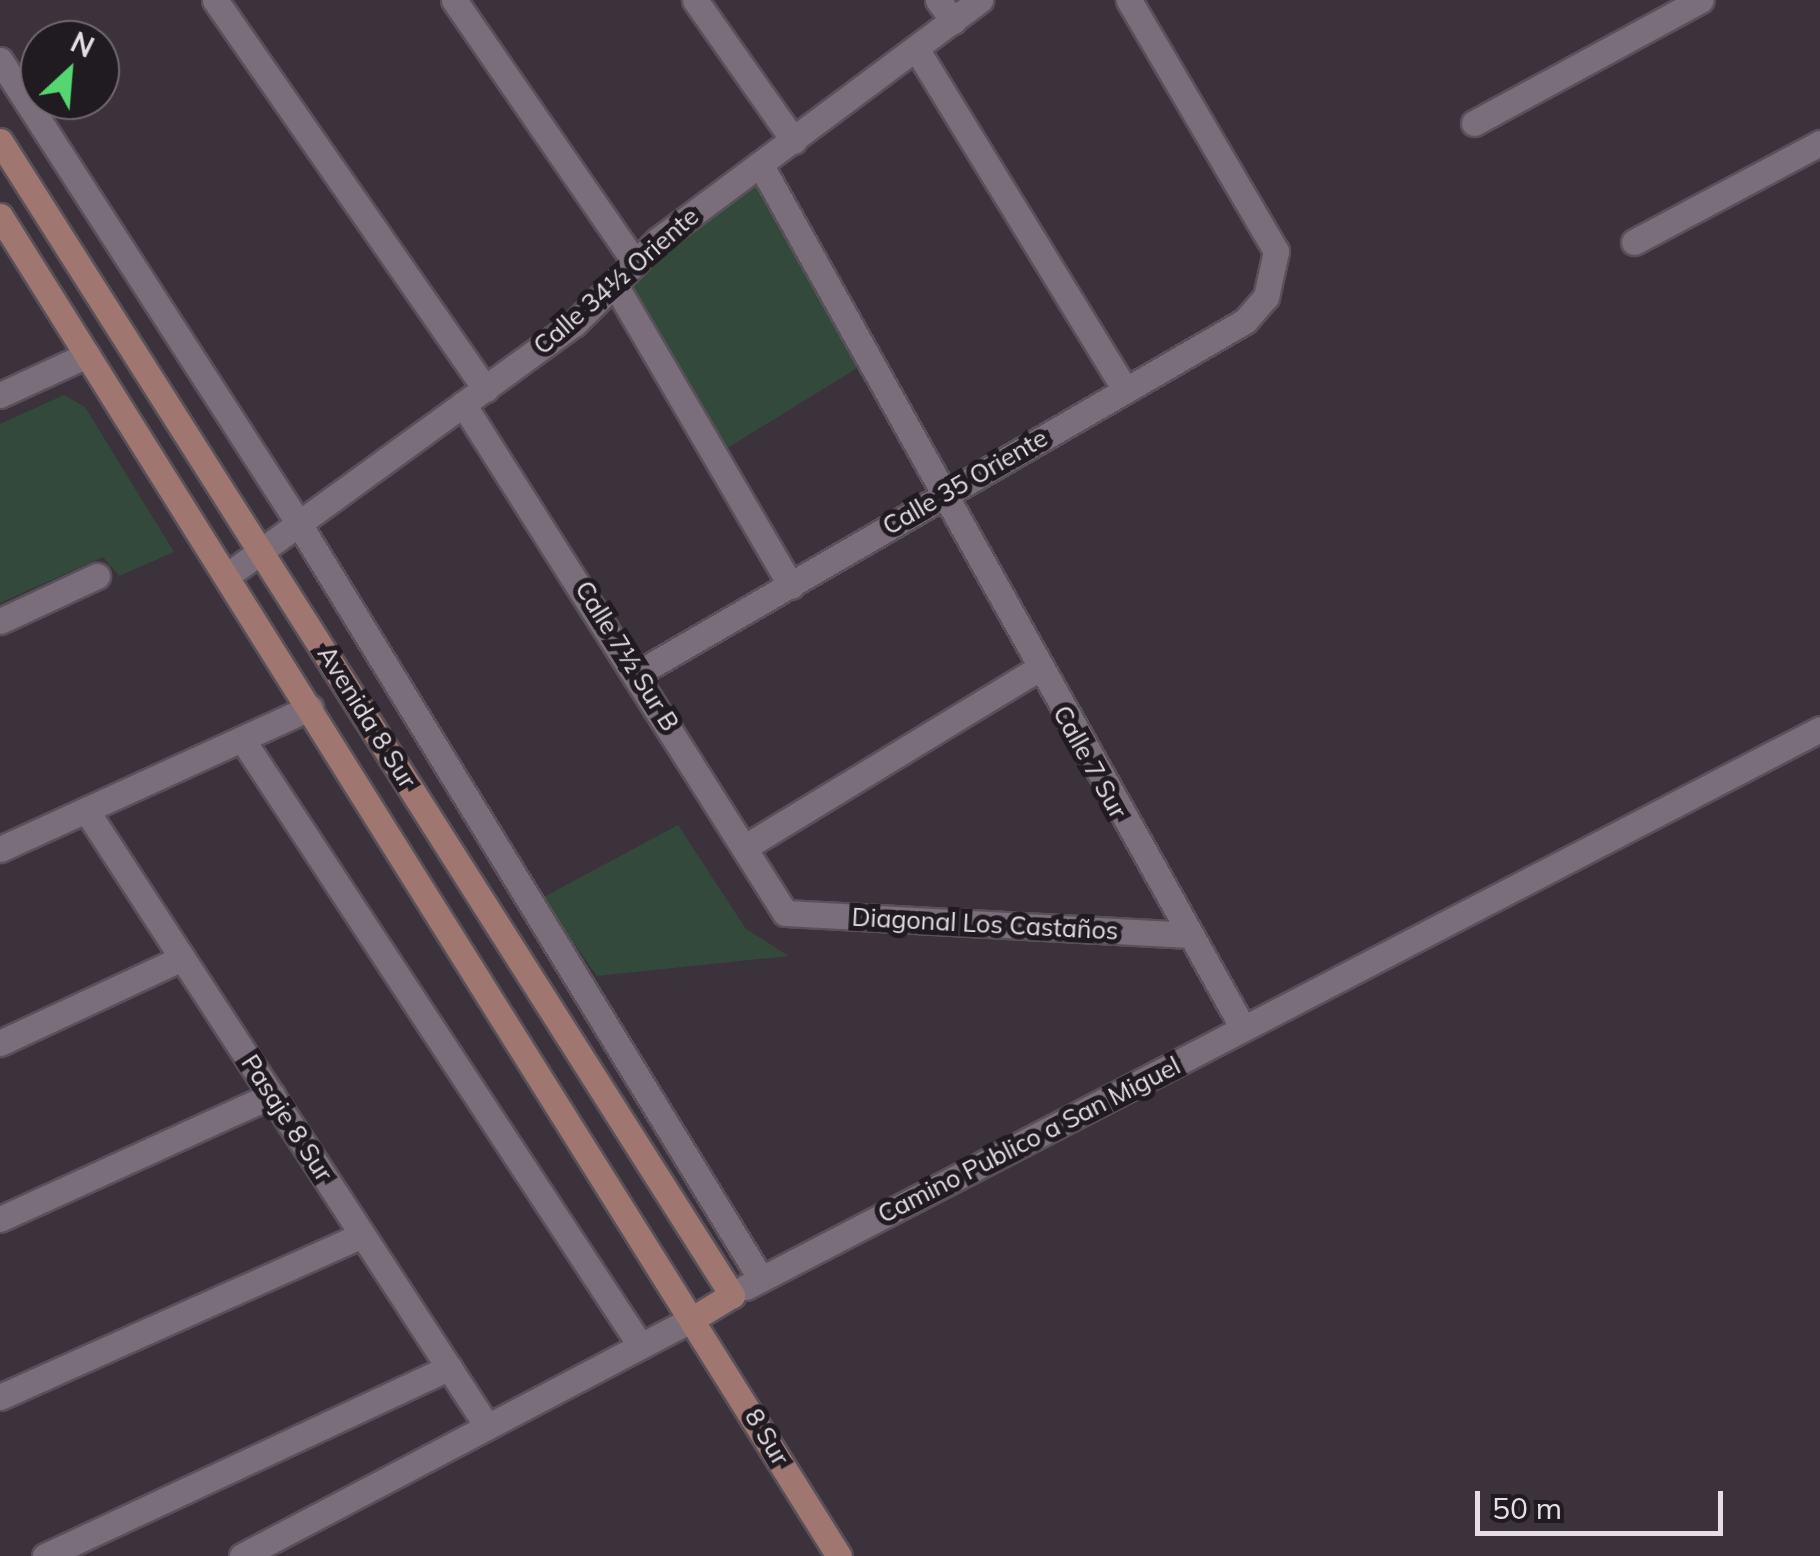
<!DOCTYPE html>
<html>
<head>
<meta charset="utf-8">
<style>
	body { margin:0 }
	#map { position:relative; width:1820px; height:1556px; overflow:hidden; background:#3c323c; font-family:Mulish,sans-serif }
	div>[style] { position:absolute }
	.green>* { inset:0; background:#32493c }
	.roads { filter:drop-shadow(2px 0 #595159) drop-shadow(-2px 0 #595159) drop-shadow(0 2px #595159) drop-shadow(0 -2px #595159) }
	.street>* { height:25px; margin:-12.5px; padding:0 12.5px; transform-origin:12.5px; border-radius:12.5px; background:#7a6e7a }
	.secondary>* { height:25px; margin:-12.5px; padding:0 12.5px; transform-origin:12.5px; border-radius:12.5px; background:#9f7670 }
	span { translate:-50% -50%; white-space:nowrap; text-align:center; line-height:1.15; -webkit-text-stroke:10px #201b20; paint-order:stroke }
	.street-label { font-size:25px; color:#e5dee5 }
	.north { position:absolute; left:20px; top:20px; width:100px; height:100px; box-sizing:border-box; background:#201b20; border:2px solid #6f696f; border-radius:50%; rotate:26deg; font-size:28px; font-weight:700; line-height:40px; text-align:center; color:#e5dee5 }
	.north::after { content:''; display:block; margin:auto; width:35px; height:45px; background:#56d671; clip-path:polygon(50% 0,100% 100%,50% 72%,0 100%) }
	.scale { position:absolute; left:1475px; top:1491px; width:248px; height:45px; box-sizing:border-box; border:5px solid #e5dee5; border-top:0; padding-left:12px; font-size:30px; line-height:35px; white-space:nowrap; color:#e5dee5; -webkit-text-stroke:8px #201b20; paint-order:stroke }
</style>
</head>
<body>
<div id="map">
	<div class="green">
		<div style="clip-path:polygon(750px 176px,867px 362px,721px 452px,622px 281px)"></div>
		<div style="clip-path:polygon(64px 395px,85px 407px,174px 552px,119px 576px,103px 557px,0 603px,0 424px)"></div>
		<div style="clip-path:polygon(678px 825px,746px 929px,789px 956px,597px 976px,542px 898px)"></div>
	</div>
	<div class="roads">
		<div class="street">
			<div style="left:215px;top:0;width:474px;rotate:55.2deg"></div>
			<div style="left:454px;top:0;width:318px;rotate:55.4deg"></div>
			<div style="left:695px;top:0;width:172px;rotate:54.9deg"></div>
			<div style="left:938px;top:0;width:26px;rotate:54deg"></div>
			<div style="left:917px;top:50px;width:398px;rotate:58.5deg"></div>
			<div style="left:0;top:60px;width:552px;rotate:57.2deg"></div>
			<div style="left:299px;top:524px;width:885px;rotate:58.54deg"></div>
			<div style="left:1474px;top:123px;width:258px;rotate:-28.5deg"></div>
			<div style="left:760px;top:164px;width:990px;rotate:60.79deg"></div>
			<div style="left:1634px;top:242px;width:211px;rotate:-28deg"></div>
			<div style="left:614px;top:283px;width:351px;rotate:59.7deg"></div>
			<div style="left:0;top:395px;width:96px;rotate:-24.7deg"></div>
			<div style="left:463px;top:404px;width:602px;rotate:57.68deg"></div>
			<div style="left:785px;top:913px;width:402px;rotate:3.1deg"></div>
			<div style="left:228px;top:575px;width:427px;rotate:-36deg"></div>
			<div style="left:574px;top:324px;width:119px;rotate:-45deg"></div>
			<div style="left:658px;top:240px;width:402px;rotate:-36.7deg"></div>
			<div style="left:0;top:621px;width:107px;rotate:-24.9deg"></div>
			<div style="left:640px;top:672px;width:699px;rotate:-30.12deg"></div>
			<div style="left:1245px;top:321px;width:32px;rotate:-49deg"></div>
			<div style="left:1266px;top:297px;width:47px;rotate:-77.7deg"></div>
			<div style="left:1276px;top:251px;width:291px;rotate:-120.4deg"></div>
			<div style="left:242px;top:739px;width:725px;rotate:56.7deg"></div>
			<div style="left:86px;top:810px;width:735px;rotate:56.94deg"></div>
			<div style="left:745px;top:847px;width:343px;rotate:-31.3deg"></div>
			<div style="left:0;top:849px;width:341px;rotate:-24.5deg"></div>
			<div style="left:0;top:1043px;width:201px;rotate:-25deg"></div>
			<div style="left:0;top:1219px;width:299px;rotate:-24.5deg"></div>
			<div style="left:746px;top:1287px;width:1210px;rotate:-27.45deg"></div>
			<div style="left:0;top:1397px;width:397px;rotate:-24.1deg"></div>
			<div style="left:45px;top:1556px;width:446px;rotate:-25deg"></div>
			<div style="left:242px;top:1556px;width:511px;rotate:-27.77deg"></div>
		</div>
		<div class="secondary">
			<div style="left:0;top:141px;width:1367px;rotate:57.61deg"></div>
			<div style="left:732px;top:1295px;width:44px;rotate:148.8deg"></div>
			<div style="left:0;top:216px;width:1581px;rotate:57.95deg"></div>
		</div>
	</div>
	<div class="street-label">
		<span style="left:616px;top:281px;rotate:-41deg">Calle 34½ Oriente</span>
		<span style="left:965px;top:482px;rotate:-30deg">Calle 35 Oriente</span>
		<span style="left:627px;top:656px;rotate:58deg">Calle 7½ Sur B</span>
		<span style="left:367px;top:717px;rotate:58deg">Avenida 8 Sur</span>
		<span style="left:1090px;top:762px;rotate:61deg">Calle 7 Sur</span>
		<span style="left:985px;top:924px;rotate:3deg">Diagonal Los Castaños</span>
		<span style="left:287px;top:1118px;rotate:57deg">Pasaje 8 Sur</span>
		<span style="left:1029px;top:1140px;rotate:-27deg">Camino Publico a San Miguel</span>
		<span style="left:767px;top:1437px;rotate:59deg">8 Sur</span>
	</div>
	<div class="north">N</div>
	<div class="scale">50 m</div>
</div>
</body>
</html>
